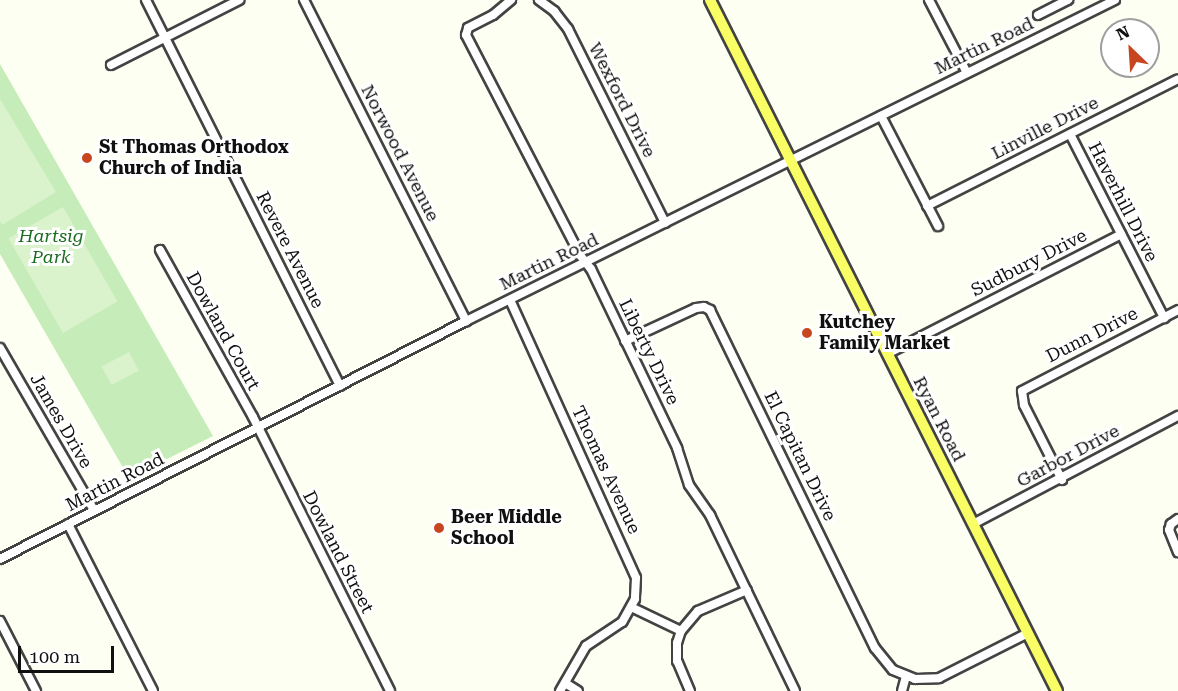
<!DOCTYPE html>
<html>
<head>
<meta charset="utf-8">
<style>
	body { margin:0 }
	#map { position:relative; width:1178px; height:691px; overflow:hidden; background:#fefff3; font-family:"Roboto Serif",serif }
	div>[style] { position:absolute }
	.green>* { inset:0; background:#c6ecb9 }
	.pitch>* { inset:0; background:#dbf3cc; transform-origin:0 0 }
	.roads { filter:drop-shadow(2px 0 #434343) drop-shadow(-2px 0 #434343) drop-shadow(0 2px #434343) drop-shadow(0 -2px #434343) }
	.minor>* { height:8px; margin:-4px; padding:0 4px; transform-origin:4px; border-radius:4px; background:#fff }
	.major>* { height:10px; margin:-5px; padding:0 5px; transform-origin:5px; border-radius:5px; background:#f9fe64 }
	.dots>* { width:16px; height:16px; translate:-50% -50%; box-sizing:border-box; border:3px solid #fff; border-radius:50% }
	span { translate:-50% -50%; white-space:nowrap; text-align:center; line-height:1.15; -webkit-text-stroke:6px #fff; paint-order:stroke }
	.street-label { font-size:18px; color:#101010 }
	.poi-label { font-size:18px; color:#101010; font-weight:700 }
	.left { translate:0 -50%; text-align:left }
	.park-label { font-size:18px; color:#1c6c21; font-style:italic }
	.north { position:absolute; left:1100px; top:18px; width:60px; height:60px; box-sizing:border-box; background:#fff; border:2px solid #9f9f9f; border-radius:50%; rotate:335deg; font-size:16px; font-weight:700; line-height:24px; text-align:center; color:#101010 }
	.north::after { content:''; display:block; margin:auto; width:21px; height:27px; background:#c74620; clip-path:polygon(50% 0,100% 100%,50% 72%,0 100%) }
	.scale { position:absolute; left:18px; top:646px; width:96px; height:27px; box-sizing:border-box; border:3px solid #101010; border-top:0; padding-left:8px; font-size:18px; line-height:21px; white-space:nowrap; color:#101010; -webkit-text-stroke:4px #fff; paint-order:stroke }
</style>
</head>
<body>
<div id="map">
	<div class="green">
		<div style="clip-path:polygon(0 64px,213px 436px,129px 478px,0 254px)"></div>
	</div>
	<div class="pitch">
		<div style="clip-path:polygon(0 99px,56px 192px,2px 225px,0 221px)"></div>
		<div style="left:63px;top:207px;width:109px;height:63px;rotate:60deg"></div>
		<div style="left:129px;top:352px;width:21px;height:31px;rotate:62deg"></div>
	</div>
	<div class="roads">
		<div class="minor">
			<div style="left:146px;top:0;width:432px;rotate:63.3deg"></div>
			<div style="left:304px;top:0;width:360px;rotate:63.2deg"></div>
			<div style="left:511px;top:0;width:23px;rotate:140deg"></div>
			<div style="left:493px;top:15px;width:28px;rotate:153deg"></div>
			<div style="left:468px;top:28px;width:7px;rotate:106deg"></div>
			<div style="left:466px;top:35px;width:248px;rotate:62.6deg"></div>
			<div style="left:580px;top:255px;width:18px;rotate:52deg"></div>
			<div style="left:591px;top:269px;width:199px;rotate:64.3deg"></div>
			<div style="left:677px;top:448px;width:39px;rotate:72deg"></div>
			<div style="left:689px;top:485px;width:37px;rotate:55deg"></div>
			<div style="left:710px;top:515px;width:195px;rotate:64.2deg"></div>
			<div style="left:539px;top:0;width:19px;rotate:36deg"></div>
			<div style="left:554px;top:11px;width:23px;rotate:52deg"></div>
			<div style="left:568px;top:29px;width:217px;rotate:63.4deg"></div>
			<div style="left:929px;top:0;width:82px;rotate:62.5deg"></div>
			<div style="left:1038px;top:15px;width:34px;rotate:-27deg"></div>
			<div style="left:111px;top:65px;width:144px;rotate:-26.9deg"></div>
			<div style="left:881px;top:116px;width:124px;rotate:62.6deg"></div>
			<div style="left:1070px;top:134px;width:207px;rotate:62.9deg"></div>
			<div style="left:927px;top:206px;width:281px;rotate:-26.8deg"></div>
			<div style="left:160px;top:250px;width:191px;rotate:60.9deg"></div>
			<div style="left:253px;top:417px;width:306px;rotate:63.4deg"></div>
			<div style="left:510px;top:300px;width:305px;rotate:65.6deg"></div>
			<div style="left:636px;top:578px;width:21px;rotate:93deg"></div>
			<div style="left:635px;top:599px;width:26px;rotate:119deg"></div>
			<div style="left:622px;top:622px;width:43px;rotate:146.3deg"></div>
			<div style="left:586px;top:646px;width:52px;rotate:120deg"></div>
			<div style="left:625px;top:341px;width:78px;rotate:-24.9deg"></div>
			<div style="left:696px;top:308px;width:8px;rotate:-7deg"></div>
			<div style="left:704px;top:307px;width:7px;rotate:27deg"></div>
			<div style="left:710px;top:310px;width:376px;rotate:64deg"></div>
			<div style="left:875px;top:648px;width:28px;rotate:51deg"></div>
			<div style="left:893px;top:670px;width:24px;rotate:22deg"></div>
			<div style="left:915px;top:679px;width:24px;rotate:-2deg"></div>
			<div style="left:939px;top:678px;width:100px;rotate:-26.8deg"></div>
			<div style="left:0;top:348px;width:187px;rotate:59.9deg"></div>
			<div style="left:887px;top:354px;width:263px;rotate:-27.1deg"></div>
			<div style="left:1062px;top:480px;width:84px;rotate:-116.9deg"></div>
			<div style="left:1024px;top:405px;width:14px;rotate:-98deg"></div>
			<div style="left:1022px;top:391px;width:176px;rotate:-27.4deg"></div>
			<div style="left:1178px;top:519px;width:9px;rotate:144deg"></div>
			<div style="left:1171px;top:524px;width:6px;rotate:108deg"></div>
			<div style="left:1169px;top:530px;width:24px;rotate:68deg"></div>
			<div style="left:68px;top:524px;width:187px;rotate:63deg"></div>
			<div style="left:973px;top:524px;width:232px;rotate:-27.8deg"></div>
			<div style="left:0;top:559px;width:523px;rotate:-27.05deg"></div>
			<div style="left:466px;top:321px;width:724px;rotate:-26.32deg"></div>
			<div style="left:631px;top:607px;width:55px;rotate:25.6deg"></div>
			<div style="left:0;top:621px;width:79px;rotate:62.8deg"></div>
			<div style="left:565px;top:683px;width:15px;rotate:32deg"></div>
			<div style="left:690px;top:691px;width:33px;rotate:-113deg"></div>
			<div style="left:677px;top:661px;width:18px;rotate:-90deg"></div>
			<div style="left:677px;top:643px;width:13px;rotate:-72deg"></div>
			<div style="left:681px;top:631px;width:26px;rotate:-50deg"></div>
			<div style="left:698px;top:611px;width:53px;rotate:-23.2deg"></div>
			<div style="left:902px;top:691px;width:16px;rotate:-75deg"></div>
		</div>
		<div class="major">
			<div style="left:710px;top:0;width:773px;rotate:63.34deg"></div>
		</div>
	</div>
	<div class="dots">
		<div style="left:87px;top:158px;background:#c74620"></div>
		<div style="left:807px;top:333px;background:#c74620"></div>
		<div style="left:439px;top:528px;background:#c74620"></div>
	</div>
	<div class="street-label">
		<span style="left:984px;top:46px;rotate:-26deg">Martin Road</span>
		<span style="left:622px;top:100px;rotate:63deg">Wexford Drive</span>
		<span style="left:1045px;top:128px;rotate:-27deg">Linville Drive</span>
		<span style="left:400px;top:153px;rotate:63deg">Norwood Avenue</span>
		<span style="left:1123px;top:202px;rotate:63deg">Haverhill Drive</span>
		<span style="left:290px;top:250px;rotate:63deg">Revere Avenue</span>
		<span style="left:549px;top:262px;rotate:-26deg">Martin Road</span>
		<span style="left:1029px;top:263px;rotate:-27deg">Sudbury Drive</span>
		<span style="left:223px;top:331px;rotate:61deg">Dowland Court</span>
		<span style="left:1092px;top:335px;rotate:-27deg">Dunn Drive</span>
		<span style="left:649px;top:352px;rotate:64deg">Liberty Drive</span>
		<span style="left:939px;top:419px;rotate:63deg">Ryan Road</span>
		<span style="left:61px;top:421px;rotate:60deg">James Drive</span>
		<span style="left:800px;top:456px;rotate:64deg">El Capitan Drive</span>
		<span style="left:1068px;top:456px;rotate:-28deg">Garbor Drive</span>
		<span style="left:606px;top:470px;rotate:65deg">Thomas Avenue</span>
		<span style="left:115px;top:482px;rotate:-27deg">Martin Road</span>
		<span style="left:338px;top:552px;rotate:63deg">Dowland Street</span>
	</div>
	<div class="poi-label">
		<span class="left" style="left:99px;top:158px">St Thomas Orthodox<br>Church of India</span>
		<span class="left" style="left:819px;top:333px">Kutchey<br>Family Market</span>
		<span class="left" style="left:451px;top:528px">Beer Middle<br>School</span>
	</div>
	<div class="park-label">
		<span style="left:51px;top:247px">Hartsig<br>Park</span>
	</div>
	<div class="north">N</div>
	<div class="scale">100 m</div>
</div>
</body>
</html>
